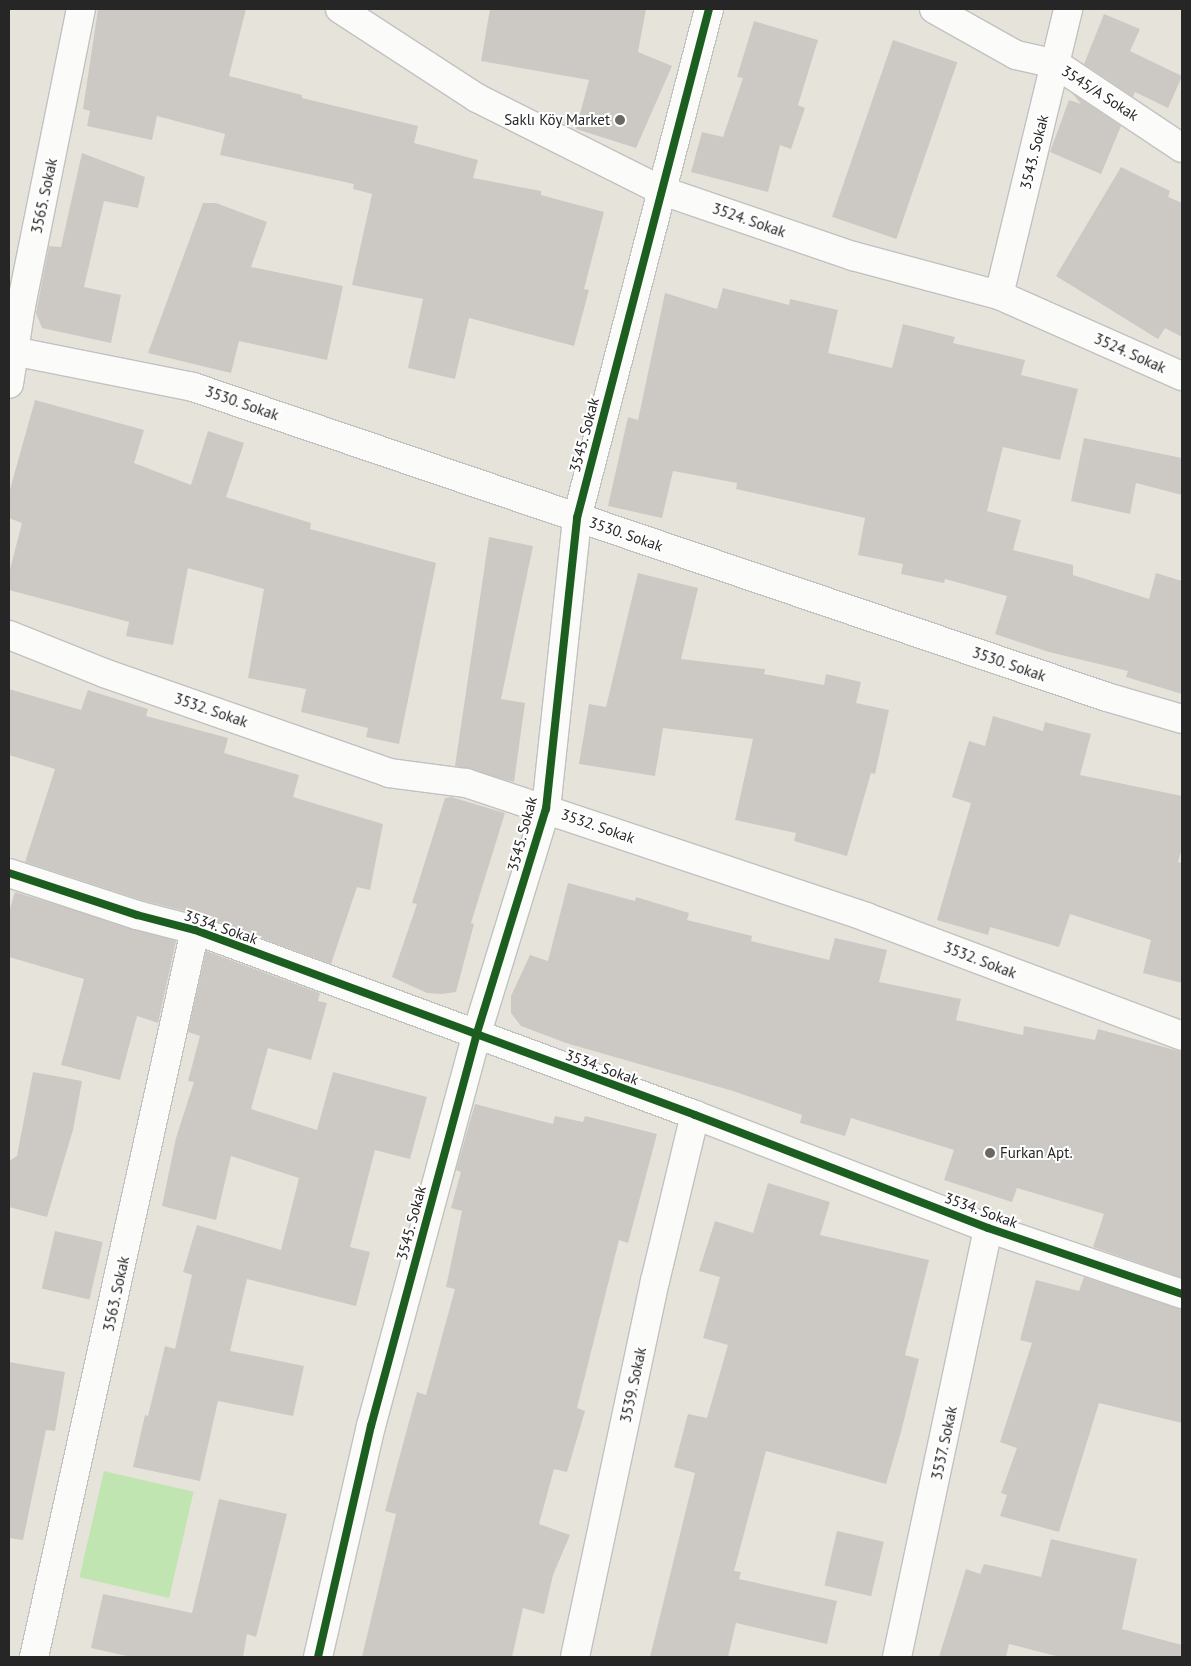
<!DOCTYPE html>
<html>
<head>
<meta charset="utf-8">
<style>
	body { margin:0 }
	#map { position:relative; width:1191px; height:1666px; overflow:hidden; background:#e6e3db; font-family:"PT Sans",sans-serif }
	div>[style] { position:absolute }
	.green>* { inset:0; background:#c1e5b0; transform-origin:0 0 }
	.building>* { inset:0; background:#ccc9c4; transform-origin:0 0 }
	.roads { filter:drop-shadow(1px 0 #c2c1c1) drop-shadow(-1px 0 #c2c1c1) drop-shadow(0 1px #c2c1c1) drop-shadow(0 -1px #c2c1c1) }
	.minor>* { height:28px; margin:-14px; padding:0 14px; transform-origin:14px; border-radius:14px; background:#fbfbfa }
	.cycleway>* { height:8px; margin:-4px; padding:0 4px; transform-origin:4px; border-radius:4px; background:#1b5e20 }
	.dots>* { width:14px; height:14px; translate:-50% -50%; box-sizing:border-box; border:2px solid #fff; border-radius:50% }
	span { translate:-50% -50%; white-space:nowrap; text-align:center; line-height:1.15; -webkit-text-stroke:4px #fff; paint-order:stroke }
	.street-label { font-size:15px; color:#262626 }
	.poi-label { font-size:15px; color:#262626 }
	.right { translate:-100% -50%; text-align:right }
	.left { translate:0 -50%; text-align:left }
	.frame { position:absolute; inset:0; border:10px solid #262626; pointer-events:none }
</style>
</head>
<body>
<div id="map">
	<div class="green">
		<div style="left:104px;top:1471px;width:92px;height:109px;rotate:13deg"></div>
	</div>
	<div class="building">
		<div style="clip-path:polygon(98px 9px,246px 9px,229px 76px,302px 95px,302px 98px,418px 126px,414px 143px,478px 160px,473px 178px,541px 191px,541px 195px,604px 212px,584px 289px,589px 290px,574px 346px,469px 318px,455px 379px,408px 368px,423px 299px,352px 285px,372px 194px,353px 189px,354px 184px,220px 155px,225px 134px,157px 116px,152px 140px,87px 126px,90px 111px,83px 109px)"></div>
		<div style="clip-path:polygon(490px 9px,646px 9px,638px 52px,672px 66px,636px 148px,576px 129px,589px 80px,481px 61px)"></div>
		<div style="clip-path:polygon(1104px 14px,1140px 29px,1130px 51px,1182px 76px,1168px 108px,1135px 92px,1133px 97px,1084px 64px)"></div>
		<div style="clip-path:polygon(754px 21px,818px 40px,798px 105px,805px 108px,791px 149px,780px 145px,768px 192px,691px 172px,702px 132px,723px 137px,743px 78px,737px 77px)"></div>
		<div style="left:893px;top:40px;width:68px;height:187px;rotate:19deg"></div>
		<div style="clip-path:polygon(1072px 93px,1121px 126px,1101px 174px,1050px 152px,1069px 100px,1081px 104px)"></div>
		<div style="clip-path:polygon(82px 153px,145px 177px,138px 208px,104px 201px,84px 287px,121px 295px,111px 343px,42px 328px,36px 313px,49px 246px,61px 247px)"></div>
		<div style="clip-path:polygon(1121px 167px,1170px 191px,1168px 197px,1182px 203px,1182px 337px,1165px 328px,1158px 339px,1056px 276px)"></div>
		<div style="clip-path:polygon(203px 203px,216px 203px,267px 222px,251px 267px,343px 286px,327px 360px,239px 341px,231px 373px,148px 353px)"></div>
		<div style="clip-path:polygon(723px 288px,789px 305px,790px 299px,838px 310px,828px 353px,892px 368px,903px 324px,955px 337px,953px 343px,1025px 360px,1021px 375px,1078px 389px,1060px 460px,1003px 447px,987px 511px,1021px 520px,1013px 550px,1073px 565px,1073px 575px,1149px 599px,1156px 573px,1182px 581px,1182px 694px,1126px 677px,1128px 671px,1049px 652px,995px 634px,1007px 596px,945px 579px,944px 583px,901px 574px,903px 564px,858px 555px,865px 518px,736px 489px,737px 483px,673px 471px,662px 518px,608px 506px,628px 417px,638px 420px,665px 293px,717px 309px)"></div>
		<div style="clip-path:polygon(35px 400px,144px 430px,134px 463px,191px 485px,208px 431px,244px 443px,226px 497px,311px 523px,310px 529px,436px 563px,399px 744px,366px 737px,368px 728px,301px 712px,306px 689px,248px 678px,264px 589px,188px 568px,173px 645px,126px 636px,129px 622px,9px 590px,9px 573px,22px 523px,9px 518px,9px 493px)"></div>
		<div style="clip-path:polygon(1084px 438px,1182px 458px,1182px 495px,1136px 483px,1130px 514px,1071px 501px)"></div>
		<div style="clip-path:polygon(489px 537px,533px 546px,501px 699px,525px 703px,514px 782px,455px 766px)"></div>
		<div style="clip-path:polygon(638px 573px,698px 588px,681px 659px,765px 669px,764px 674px,824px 685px,826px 674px,861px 682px,856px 703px,889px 710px,875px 774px,871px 773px,847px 856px,794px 841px,796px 833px,735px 820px,753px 739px,663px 728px,655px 776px,579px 764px,589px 704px,606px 707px)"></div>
		<div style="clip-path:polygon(9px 689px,81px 710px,88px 690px,148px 709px,146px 716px,228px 738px,224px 753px,299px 775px,293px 797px,383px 824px,370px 890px,357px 887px,331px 964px,200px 915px,141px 900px,25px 862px,55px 769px,9px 755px)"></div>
		<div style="clip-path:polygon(993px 716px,1043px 731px,1045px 722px,1091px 734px,1080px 775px,1182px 796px,1182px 848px,1178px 862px,1182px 863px,1182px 983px,1143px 973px,1151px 940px,1070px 914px,1059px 947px,990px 927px,988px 935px,937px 920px,971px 803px,952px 797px,969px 741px,985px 746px)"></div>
		<div style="clip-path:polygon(451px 797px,505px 813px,471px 923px,474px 924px,456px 992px,441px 994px,427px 993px,392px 977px,417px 904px,412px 903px,445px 798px)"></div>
		<div style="clip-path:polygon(568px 883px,635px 901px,636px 897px,689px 913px,687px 920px,752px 936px,751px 941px,829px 960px,835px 938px,887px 950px,879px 982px,961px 999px,956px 1020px,1023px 1035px,1024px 1026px,1095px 1040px,1098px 1029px,1182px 1052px,1182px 1278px,1093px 1247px,1104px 1214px,1017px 1188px,1012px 1202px,944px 1180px,954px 1150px,851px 1118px,845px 1136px,800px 1123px,802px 1115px,733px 1091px,566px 1043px,521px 1026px,511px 1013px,511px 996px,530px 955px,548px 961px)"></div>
		<div style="clip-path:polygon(15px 892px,176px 941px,158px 1023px,137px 1016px,120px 1080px,61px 1065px,84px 979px,9px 957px,9px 912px)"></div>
		<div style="clip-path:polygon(206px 951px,320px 993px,318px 1001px,327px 1003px,311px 1060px,268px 1048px,251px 1109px,317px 1130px,333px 1072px,427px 1097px,410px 1159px,375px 1150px,350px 1247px,370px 1252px,356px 1306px,247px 1279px,230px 1351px,304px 1366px,293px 1416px,218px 1401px,200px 1481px,133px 1467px,145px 1415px,148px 1416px,165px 1346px,175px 1349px,192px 1275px,183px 1272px,197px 1225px,281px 1250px,299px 1178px,231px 1156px,216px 1220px,162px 1206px,176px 1138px,194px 1082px,188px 1081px,200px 1036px,188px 1032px)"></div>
		<div style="clip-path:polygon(33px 1072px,82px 1081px,73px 1130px,47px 1217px,9px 1207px,9px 1161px,17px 1156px)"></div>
		<div style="clip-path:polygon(475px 1104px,553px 1124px,555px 1116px,583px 1122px,585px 1116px,657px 1134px,628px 1243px,619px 1240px,577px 1408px,585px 1411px,567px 1472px,554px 1469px,539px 1524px,570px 1535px,553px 1575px,544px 1614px,523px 1608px,512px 1657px,362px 1657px,396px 1514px,385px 1511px,417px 1392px,426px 1395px,455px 1289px,446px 1287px,462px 1211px,451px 1208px,461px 1172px,456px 1170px)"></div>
		<div style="clip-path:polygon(768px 1183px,830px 1202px,820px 1235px,929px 1260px,905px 1355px,919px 1359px,901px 1432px,886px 1484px,766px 1451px,734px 1571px,741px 1572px,739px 1579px,837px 1601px,827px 1644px,736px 1623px,728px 1657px,650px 1657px,695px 1473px,674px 1467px,688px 1414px,707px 1418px,728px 1345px,703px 1338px,720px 1277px,699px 1271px,715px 1221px,753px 1233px)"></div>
		<div style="left:55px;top:1231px;width:49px;height:59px;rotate:13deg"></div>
		<div style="clip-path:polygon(1084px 1277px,1182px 1309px,1182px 1423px,1099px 1403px,1059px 1532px,1000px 1516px,1007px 1495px,1001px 1493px,1017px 1448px,1000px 1442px,1032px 1343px,1020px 1340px,1036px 1280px,1079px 1291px)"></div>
		<div style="clip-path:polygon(9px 1362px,65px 1372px,55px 1431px,46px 1430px,23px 1540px,9px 1538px)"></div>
		<div style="clip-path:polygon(219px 1499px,287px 1514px,256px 1637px,247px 1634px,243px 1657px,131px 1657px,91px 1648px,103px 1594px,192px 1613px)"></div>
		<div style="left:837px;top:1531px;width:48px;height:56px;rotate:13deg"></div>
		<div style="clip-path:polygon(1051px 1539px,1137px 1559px,1122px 1629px,1182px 1645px,1182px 1657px,1060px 1657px,1009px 1644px,1006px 1657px,939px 1657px,966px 1569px,980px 1574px,984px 1564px,1041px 1577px)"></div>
	</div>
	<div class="roads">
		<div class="minor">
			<div style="left:340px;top:9px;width:163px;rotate:33deg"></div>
			<div style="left:477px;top:98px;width:208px;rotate:26.6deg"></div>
			<div style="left:663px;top:191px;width:201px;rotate:18.9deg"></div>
			<div style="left:853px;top:256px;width:151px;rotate:15deg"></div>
			<div style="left:999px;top:295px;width:200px;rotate:23.9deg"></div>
			<div style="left:934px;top:9px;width:94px;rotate:29.3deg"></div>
			<div style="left:1016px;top:55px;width:41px;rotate:12.7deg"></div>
			<div style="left:1056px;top:64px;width:151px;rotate:33.7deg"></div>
			<div style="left:999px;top:295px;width:294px;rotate:-76.4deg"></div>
			<div style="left:9px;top:347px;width:6px;rotate:45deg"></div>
			<div style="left:13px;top:351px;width:184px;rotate:11.3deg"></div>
			<div style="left:193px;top:387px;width:965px;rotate:18.74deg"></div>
			<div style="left:1107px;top:697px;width:78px;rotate:16.3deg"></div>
			<div style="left:9px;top:384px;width:79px;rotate:-81.3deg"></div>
			<div style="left:21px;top:306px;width:303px;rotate:-78.6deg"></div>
			<div style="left:9px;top:635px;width:102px;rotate:21.8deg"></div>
			<div style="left:104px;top:673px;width:302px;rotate:19.3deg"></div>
			<div style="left:389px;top:773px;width:78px;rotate:7.4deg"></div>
			<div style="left:466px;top:783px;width:422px;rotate:18.5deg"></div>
			<div style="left:866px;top:917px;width:338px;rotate:20.6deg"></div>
			<div style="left:9px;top:873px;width:135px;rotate:18.2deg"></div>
			<div style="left:137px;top:915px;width:60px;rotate:14.5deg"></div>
			<div style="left:195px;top:930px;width:533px;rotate:20.3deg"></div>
			<div style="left:695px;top:1115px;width:314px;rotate:21.1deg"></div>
			<div style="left:988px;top:1228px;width:205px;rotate:18.8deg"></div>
			<div style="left:34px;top:1657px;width:745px;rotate:-77.51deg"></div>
			<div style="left:318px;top:1657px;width:237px;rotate:-77.1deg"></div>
			<div style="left:371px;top:1426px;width:404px;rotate:-74.9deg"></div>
			<div style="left:476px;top:1036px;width:238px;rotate:-72.9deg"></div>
			<div style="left:546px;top:809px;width:293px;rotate:-83.9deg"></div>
			<div style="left:577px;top:518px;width:526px;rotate:-75.46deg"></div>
			<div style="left:575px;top:1657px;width:384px;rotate:-78deg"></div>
			<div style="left:655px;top:1281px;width:171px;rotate:-76.5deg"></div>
			<div style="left:897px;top:1657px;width:439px;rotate:-78deg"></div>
		</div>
	</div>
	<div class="cycleway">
		<div style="left:9px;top:873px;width:135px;rotate:18.2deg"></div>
		<div style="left:137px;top:915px;width:60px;rotate:14.5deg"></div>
		<div style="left:195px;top:930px;width:533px;rotate:20.3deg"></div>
		<div style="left:695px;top:1115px;width:314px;rotate:21.1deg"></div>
		<div style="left:988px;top:1228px;width:205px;rotate:18.8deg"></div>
		<div style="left:318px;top:1657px;width:237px;rotate:-77.1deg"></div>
		<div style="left:371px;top:1426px;width:404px;rotate:-74.9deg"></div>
		<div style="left:476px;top:1036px;width:238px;rotate:-72.9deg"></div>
		<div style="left:546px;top:809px;width:293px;rotate:-83.9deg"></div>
		<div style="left:577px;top:518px;width:526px;rotate:-75.46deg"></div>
	</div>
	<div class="dots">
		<div style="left:620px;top:120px;background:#696865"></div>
		<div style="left:990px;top:1153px;background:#696865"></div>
	</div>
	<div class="street-label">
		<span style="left:1100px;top:93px;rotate:33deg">3545/A Sokak</span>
		<span style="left:1034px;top:152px;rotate:-76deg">3543. Sokak</span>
		<span style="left:44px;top:196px;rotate:-78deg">3565. Sokak</span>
		<span style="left:749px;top:220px;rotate:19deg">3524. Sokak</span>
		<span style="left:1130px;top:353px;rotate:24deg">3524. Sokak</span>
		<span style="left:242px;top:403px;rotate:19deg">3530. Sokak</span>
		<span style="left:584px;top:435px;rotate:-75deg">3545. Sokak</span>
		<span style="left:626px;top:534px;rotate:19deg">3530. Sokak</span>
		<span style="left:1009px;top:664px;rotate:19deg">3530. Sokak</span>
		<span style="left:211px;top:710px;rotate:19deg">3532. Sokak</span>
		<span style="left:598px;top:826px;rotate:19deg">3532. Sokak</span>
		<span style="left:522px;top:834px;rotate:-75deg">3545. Sokak</span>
		<span style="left:221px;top:927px;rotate:19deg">3534. Sokak</span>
		<span style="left:980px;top:960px;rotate:21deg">3532. Sokak</span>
		<span style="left:602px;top:1067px;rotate:20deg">3534. Sokak</span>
		<span style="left:981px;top:1210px;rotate:20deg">3534. Sokak</span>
		<span style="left:411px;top:1223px;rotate:-75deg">3545. Sokak</span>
		<span style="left:116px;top:1294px;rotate:-78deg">3563. Sokak</span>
		<span style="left:633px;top:1385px;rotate:-78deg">3539. Sokak</span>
		<span style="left:944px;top:1443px;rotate:-78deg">3537. Sokak</span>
	</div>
	<div class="poi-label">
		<span class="right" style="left:610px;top:120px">Saklı Köy Market</span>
		<span class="left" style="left:1000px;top:1153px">Furkan Apt.</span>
	</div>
	<div class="frame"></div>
</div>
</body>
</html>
